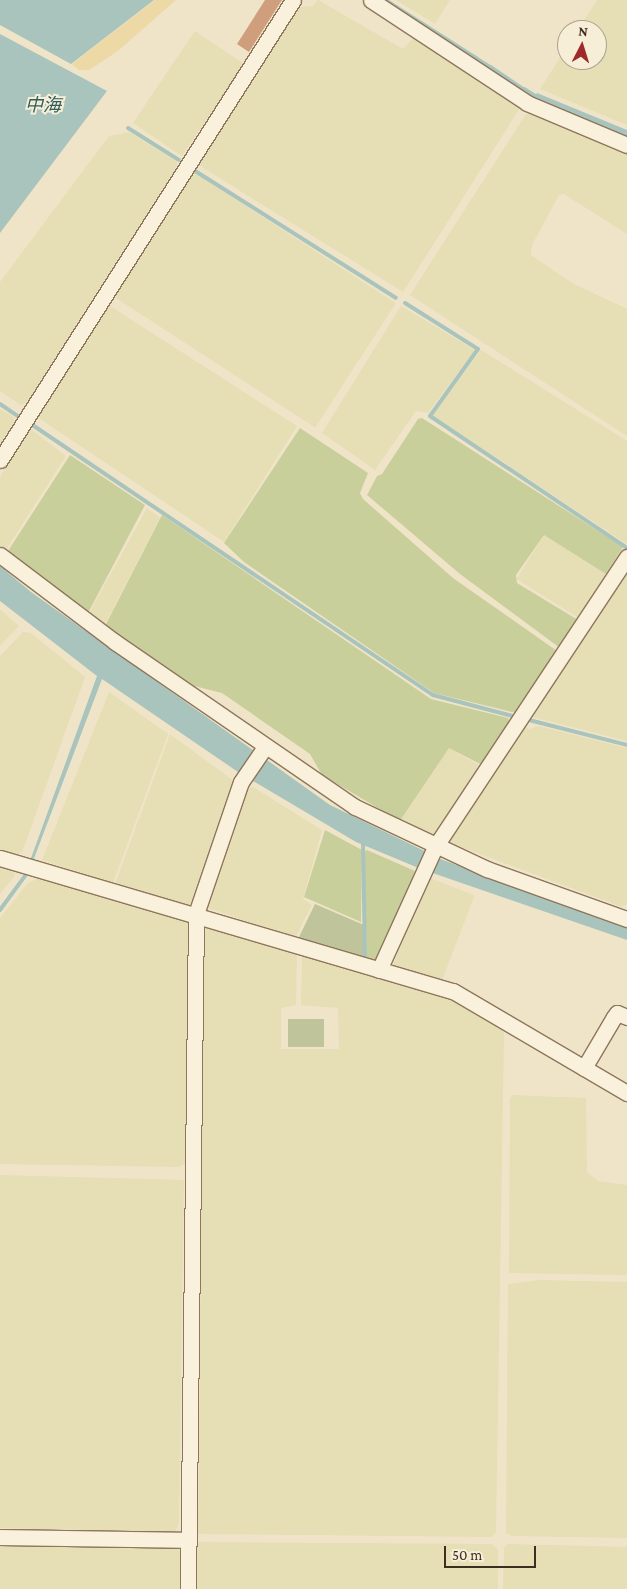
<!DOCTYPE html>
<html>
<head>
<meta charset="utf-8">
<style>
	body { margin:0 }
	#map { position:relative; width:627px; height:1589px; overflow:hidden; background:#f0e4c8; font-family:"Crimson Pro","Noto Sans JP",serif }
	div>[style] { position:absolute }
	.farmland>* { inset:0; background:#e6deb5; transform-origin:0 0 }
	.green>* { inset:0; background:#c9cf9b }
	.sand>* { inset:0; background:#ecd9a5 }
	.cemetery>* { inset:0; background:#bfc49a; transform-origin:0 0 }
	.water>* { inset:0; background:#a9c4bc; transform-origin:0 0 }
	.stream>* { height:4px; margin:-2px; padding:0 2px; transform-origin:2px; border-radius:2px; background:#a9c4bc }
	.building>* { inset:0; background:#cf9f7d }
	.roads { filter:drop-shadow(1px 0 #8d765c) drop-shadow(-1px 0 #8d765c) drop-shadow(0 1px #8d765c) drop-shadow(0 -1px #8d765c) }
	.minor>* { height:15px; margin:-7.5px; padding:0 7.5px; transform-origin:7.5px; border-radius:7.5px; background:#faf1dc }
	span { translate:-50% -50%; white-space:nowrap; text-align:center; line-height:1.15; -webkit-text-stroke:4px #f7eed8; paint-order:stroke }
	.water-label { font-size:18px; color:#2f5d5a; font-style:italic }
	.north { position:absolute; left:557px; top:20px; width:50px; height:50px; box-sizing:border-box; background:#f7eed8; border:1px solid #ada18e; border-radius:50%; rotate:5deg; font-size:14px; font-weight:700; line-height:20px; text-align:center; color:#3d2e20 }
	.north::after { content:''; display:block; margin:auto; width:18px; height:22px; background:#9e2a2b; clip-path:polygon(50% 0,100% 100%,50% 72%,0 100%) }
	.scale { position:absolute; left:444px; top:1546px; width:92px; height:22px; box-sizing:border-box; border:2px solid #3d2e20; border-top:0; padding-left:6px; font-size:15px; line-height:18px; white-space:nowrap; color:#3d2e20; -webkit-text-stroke:4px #f7eed8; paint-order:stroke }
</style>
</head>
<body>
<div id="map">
	<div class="farmland">
		<div style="clip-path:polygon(318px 0,403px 49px,414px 37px,520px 108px,403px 292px,197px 164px,300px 7px,313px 6px)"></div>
		<div style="clip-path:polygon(396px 0,450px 0,435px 24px)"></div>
		<div style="clip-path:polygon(597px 0,627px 0,627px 125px,540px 89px,567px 47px,567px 60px,597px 60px,597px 30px,578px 30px)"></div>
		<div style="left:195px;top:31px;width:59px;height:111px;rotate:34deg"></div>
		<div style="clip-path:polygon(532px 113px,627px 151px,627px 234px,564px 194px,559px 195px,532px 245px,531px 255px,572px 283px,627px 309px,627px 436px,410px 295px,526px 114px)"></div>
		<div style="clip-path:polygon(129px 132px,177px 161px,177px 166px,27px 402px,21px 405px,0 391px,0 282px,109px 136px)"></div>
		<div style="left:192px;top:171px;width:243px;height:148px;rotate:33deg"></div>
		<div style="clip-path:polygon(107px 304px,297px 426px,224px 542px,40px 419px,37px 412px)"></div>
		<div style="clip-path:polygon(401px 306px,475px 350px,428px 413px,416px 411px,375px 470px,322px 433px)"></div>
		<div style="clip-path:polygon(481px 350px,627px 441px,627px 544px,432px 415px)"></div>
		<div style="clip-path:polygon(0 409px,13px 417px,14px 422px,0 444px)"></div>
		<div style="clip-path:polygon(32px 430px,66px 456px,6px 550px,0 545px,0 477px,27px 431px)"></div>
		<div style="clip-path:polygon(147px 508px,160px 518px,104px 626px,88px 615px)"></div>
		<div style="left:544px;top:535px;width:73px;height:52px;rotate:32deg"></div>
		<div style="clip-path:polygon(627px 564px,627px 741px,528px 716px)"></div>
		<div style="clip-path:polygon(0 609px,19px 626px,0 646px)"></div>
		<div style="clip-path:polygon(23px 632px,31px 633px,85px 677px,23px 850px,17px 856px,0 850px,0 656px)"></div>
		<div style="clip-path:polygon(109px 692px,168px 734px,113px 883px,42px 860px)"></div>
		<div style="clip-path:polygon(524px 726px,529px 729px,538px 726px,627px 748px,627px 904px,622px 907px,445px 841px)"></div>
		<div style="clip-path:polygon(170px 734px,234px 781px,190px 905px,115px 884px)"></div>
		<div style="clip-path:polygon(449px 748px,480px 766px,436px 835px,433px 835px,402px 819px)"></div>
		<div style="clip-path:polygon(253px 787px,322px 830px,303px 899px,312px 905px,295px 938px,205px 907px,248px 788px)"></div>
		<div style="clip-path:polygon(0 866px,16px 874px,0 894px)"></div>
		<div style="left:427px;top:877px;width:51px;height:98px;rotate:21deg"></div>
		<div style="clip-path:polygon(39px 878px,182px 917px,188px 922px,186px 1163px,179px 1167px,0 1164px,0 918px,28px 883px)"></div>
		<div style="clip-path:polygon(204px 925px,297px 949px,296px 1005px,281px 1008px,281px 1049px,339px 1049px,338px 1008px,301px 1005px,302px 953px,305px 951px,457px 1000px,504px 1032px,496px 1532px,492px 1537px,198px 1534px)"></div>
		<div style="clip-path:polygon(513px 1095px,586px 1098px,587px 1172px,598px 1181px,627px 1185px,627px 1275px,509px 1273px,510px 1098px)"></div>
		<div style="clip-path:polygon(0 1175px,184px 1180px,179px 1522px,175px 1532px,0 1528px)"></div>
		<div style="clip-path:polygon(539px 1280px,627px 1282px,627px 1538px,512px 1536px,506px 1533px,508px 1284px)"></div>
		<div style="clip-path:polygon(0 1542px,175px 1546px,180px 1551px,180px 1589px,0 1589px)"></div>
		<div style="clip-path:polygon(199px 1542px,492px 1544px,498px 1550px,498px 1589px,195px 1589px,196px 1545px)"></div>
		<div style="clip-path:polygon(507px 1544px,627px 1547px,627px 1589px,503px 1589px,504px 1548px)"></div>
	</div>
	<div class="green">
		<div style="clip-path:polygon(422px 418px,623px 547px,606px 574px,544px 535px,516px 575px,517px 583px,578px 620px,560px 648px,460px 574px,367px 495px,377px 476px,382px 474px,418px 419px)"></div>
		<div style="clip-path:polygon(300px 428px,368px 473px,360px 493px,363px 499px,453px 578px,557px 651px,516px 713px,434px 693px,244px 562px,224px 543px)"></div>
		<div style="clip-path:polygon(70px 455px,145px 505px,88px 613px,8px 551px)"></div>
		<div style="clip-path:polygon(162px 515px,431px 699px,508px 718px,509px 721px,482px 765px,449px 748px,400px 821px,322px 775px,310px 754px,222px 693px,194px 686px,105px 626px)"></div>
		<div style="clip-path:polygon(325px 830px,362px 850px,361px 922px,304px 897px)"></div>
		<div style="clip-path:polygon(367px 850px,415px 871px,379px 963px,367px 960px,364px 852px)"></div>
	</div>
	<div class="sand">
		<div style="clip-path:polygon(155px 0,176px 0,118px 51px,89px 70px,79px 70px,72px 64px)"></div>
	</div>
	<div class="cemetery">
		<div style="clip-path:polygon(315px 904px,364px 925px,364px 959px,301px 940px,299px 937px)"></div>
		<div style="left:288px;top:1019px;width:36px;height:28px"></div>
	</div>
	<div class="water">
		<div style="clip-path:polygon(0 0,154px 0,71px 64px,0 25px)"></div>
		<div style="clip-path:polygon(381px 0,389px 0,478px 57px,475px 62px)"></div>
		<div style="clip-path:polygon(0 34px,107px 91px,0 233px)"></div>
		<div style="left:491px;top:65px;width:45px;height:6px;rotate:34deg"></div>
		<div style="clip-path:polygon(537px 93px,627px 130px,627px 141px,532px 100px)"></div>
		<div style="clip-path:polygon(0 566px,31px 592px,330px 805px,443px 860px,627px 927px,627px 940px,421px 869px,356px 842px,238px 772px,102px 679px,33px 861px,30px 861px,97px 676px,0 601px)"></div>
	</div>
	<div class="stream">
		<div style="left:474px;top:57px;width:22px;rotate:32deg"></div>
		<div style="left:524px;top:89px;width:15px;rotate:32deg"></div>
		<div style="left:128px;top:128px;width:60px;rotate:32.1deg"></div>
		<div style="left:192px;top:169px;width:241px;rotate:32.3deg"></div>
		<div style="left:405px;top:303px;width:86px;rotate:32.2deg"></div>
		<div style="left:478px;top:349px;width:82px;rotate:125.6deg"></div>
		<div style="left:430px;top:416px;width:237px;rotate:33.8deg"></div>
		<div style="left:0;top:404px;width:22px;rotate:34deg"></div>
		<div style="left:31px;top:424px;width:485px;rotate:34deg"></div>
		<div style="left:433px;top:695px;width:86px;rotate:14.8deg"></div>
		<div style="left:525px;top:719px;width:105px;rotate:14.3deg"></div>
		<div style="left:363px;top:841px;width:120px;rotate:89deg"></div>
		<div style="left:0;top:910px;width:42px;rotate:-53.7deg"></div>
	</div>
	<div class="building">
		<div style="clip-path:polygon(265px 0,282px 0,249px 52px,237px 44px)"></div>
	</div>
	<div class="roads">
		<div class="minor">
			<div style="left:371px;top:0;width:187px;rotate:33.4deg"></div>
			<div style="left:527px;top:103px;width:108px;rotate:22.8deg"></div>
			<div style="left:0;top:460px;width:545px;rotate:-57.5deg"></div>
			<div style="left:0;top:555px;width:144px;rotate:37.1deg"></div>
			<div style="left:115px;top:642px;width:291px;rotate:34.5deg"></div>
			<div style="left:355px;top:807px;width:146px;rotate:25.2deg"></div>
			<div style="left:487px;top:869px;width:149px;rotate:19.7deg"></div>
			<div style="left:0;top:858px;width:472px;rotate:16.4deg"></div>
			<div style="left:453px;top:991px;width:202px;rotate:30.4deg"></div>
			<div style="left:379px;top:970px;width:135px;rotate:-65.5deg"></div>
			<div style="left:435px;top:847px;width:348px;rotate:-56.5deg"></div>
			<div style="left:584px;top:1068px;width:59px;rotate:-59.5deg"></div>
			<div style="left:614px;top:1017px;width:5px;rotate:-53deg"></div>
			<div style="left:617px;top:1013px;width:11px;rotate:22deg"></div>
			<div style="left:0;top:1537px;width:189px;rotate:0.9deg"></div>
			<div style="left:188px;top:1589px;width:675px;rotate:-89.32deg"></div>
			<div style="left:196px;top:914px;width:139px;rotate:-71.2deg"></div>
			<div style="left:241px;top:782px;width:42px;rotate:-55.6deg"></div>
		</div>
	</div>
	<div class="water-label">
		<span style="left:43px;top:105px">中海</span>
	</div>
	<div class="north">N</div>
	<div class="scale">50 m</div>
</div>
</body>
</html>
